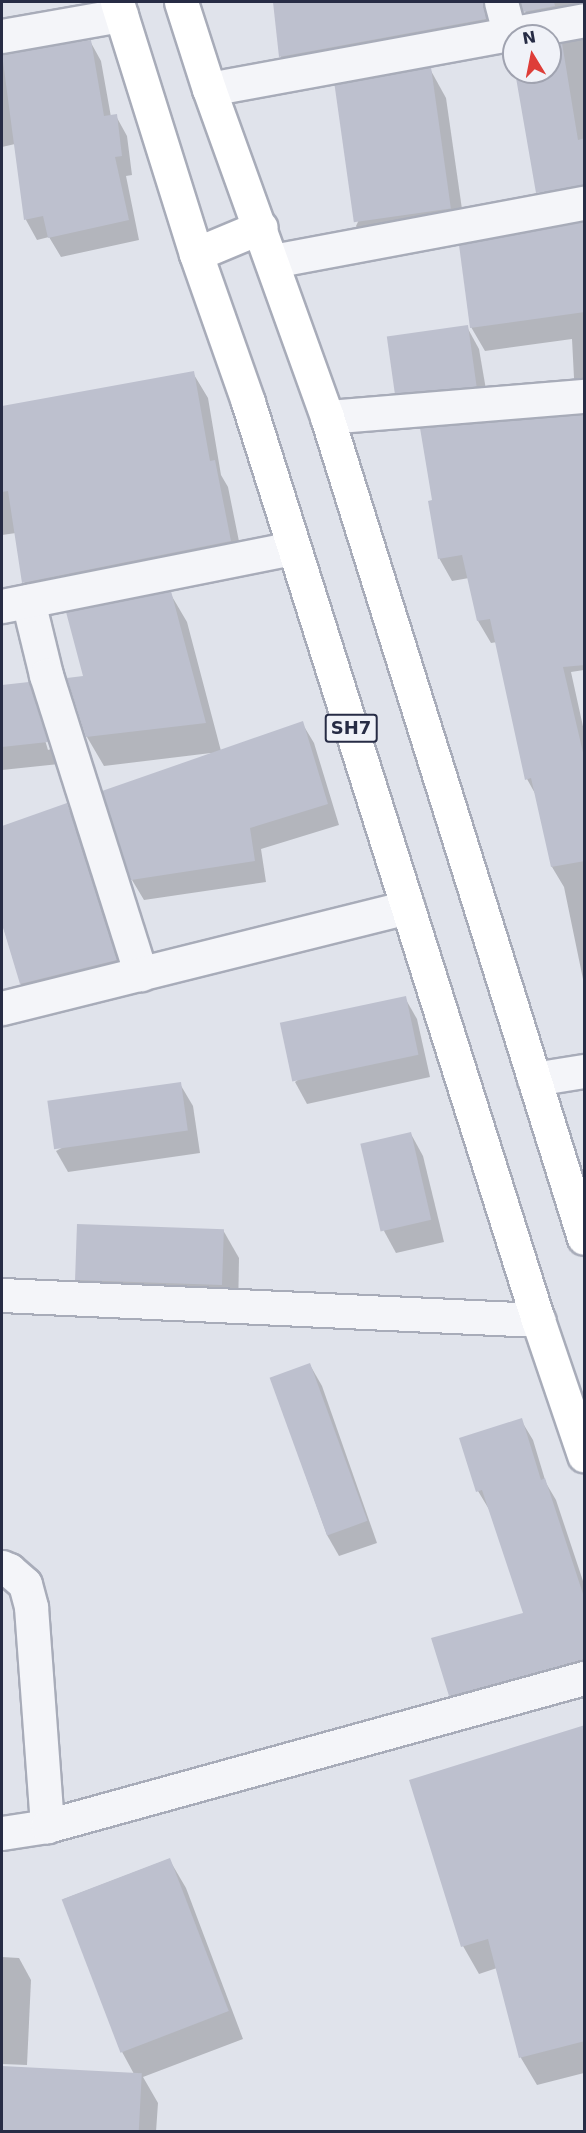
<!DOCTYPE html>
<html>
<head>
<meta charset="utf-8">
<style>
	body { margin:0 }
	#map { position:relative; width:586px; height:2133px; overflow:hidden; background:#e0e3eb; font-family:"DejaVu Sans",sans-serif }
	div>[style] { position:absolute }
	.shadow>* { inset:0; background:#0003 }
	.building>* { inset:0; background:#bdc0ce; transform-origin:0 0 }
	.roads { filter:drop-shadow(2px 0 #a8acb9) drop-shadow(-2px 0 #a8acb9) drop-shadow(0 2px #a8acb9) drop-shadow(0 -2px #a8acb9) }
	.street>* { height:33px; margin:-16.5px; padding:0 16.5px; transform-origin:16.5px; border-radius:16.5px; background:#f4f5f9 }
	.primary>* { height:33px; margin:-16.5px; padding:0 16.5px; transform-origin:16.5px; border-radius:16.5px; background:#fff }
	span { translate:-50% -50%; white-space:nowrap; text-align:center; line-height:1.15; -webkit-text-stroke:4.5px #f0f2f8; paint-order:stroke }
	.shield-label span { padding:2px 4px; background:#f0f2f8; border:2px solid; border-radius:4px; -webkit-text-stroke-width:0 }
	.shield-label { font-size:18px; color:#272c45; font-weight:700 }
	.frame { position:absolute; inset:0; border:3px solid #272c45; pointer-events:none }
	.north { position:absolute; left:502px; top:24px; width:60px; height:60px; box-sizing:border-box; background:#f0f2f8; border:2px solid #a0a3b0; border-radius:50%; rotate:350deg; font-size:16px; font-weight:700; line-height:24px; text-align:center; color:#272c45 }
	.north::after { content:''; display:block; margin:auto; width:21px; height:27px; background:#de3d38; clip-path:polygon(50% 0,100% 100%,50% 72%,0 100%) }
</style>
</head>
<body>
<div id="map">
	<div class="shadow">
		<div style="clip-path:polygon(274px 2px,584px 2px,584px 27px,538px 35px,524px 9px,511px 7px,496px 21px,294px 80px,281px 57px)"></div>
		<div style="clip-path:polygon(584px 38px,584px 211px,558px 215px,544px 191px,516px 72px,550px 72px,550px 46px)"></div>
		<div style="clip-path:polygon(90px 41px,101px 61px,111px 117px,116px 116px,127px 136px,132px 175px,126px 176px,139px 240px,61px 257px,49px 237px,37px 240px,26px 220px,15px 144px,2px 147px,2px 56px)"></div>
		<div style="clip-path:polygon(430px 69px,446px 98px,466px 237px,373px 255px,356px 226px)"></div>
		<div style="clip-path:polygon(584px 224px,584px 396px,574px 378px,572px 339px,485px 351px,471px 327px)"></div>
		<div style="clip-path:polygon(467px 327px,479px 349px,489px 407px,410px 414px,397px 392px)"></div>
		<div style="clip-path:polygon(193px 373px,208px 398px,221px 475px,228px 487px,244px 566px,38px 607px,24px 582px,16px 533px,2px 535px,2px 409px)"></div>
		<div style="clip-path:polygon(584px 426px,584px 670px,571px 672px,584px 731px,584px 984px,564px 887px,552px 867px,537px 797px,527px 779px,497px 642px,491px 643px,478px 621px,469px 578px,452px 581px,439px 558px)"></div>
		<div style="clip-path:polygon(170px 593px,187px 622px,221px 751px,302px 723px,314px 743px,339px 825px,261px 849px,266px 882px,144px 900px,132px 880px,211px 753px,104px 766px,87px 737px,85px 677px)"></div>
		<div style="clip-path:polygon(evenodd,28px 684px,40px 706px,59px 764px,2px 770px,2px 687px,28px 684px,34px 704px,37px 704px,51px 749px,48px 750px,34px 704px)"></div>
		<div style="clip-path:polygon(66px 805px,79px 827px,128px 982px,34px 1005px,21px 984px,2px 923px,2px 828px)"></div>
		<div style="clip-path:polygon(405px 998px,417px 1019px,430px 1077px,307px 1104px,295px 1082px)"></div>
		<div style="clip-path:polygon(180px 1084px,193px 1106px,200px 1153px,68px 1172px,56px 1151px)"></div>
		<div style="clip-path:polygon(411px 1134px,423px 1156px,444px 1242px,396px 1253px,384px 1231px)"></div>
		<div style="clip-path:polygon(223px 1230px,239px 1258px,238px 1315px,94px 1308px,77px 1279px)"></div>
		<div style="clip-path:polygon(310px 1365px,322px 1386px,377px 1543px,339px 1556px,327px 1535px,271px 1378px)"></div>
		<div style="clip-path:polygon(521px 1420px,533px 1440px,546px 1483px,556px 1500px,584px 1584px,584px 1681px,461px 1715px,450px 1695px,525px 1615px,490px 1511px,478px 1491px)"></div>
		<div style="clip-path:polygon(584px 1727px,584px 2073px,537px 2085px,521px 2058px,497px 1968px,479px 1974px,463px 1946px)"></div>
		<div style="clip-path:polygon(169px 1859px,186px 1888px,243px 2039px,143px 2077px,158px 2103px,156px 2132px,2px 2132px,2px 2068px,134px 2074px,121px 2050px,64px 1899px)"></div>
		<div style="clip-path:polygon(2px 1957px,19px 1958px,31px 1980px,27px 2065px,2px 2064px)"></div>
	</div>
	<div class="building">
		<div style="clip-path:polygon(273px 2px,483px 2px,486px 19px,279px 57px)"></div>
		<div style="clip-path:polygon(520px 2px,554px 2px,555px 6px,523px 12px)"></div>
		<div style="clip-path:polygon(91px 40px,104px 116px,117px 114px,122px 156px,115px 157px,129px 220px,48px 238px,43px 216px,24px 220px,2px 54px)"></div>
		<div style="clip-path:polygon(562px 43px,578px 140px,585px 138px,585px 185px,536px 193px,515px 72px,550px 72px,550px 45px)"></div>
		<div style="left:431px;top:67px;width:143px;height:98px;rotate:82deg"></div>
		<div style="clip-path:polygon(585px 222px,585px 312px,470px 328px,459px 245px)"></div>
		<div style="left:468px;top:325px;width:62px;height:82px;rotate:82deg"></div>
		<div style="clip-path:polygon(194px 371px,210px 461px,215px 460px,231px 541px,22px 583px,8px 491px,2px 492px,2px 406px)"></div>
		<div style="clip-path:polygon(585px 415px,585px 665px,563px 667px,585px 761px,585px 861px,551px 867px,531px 778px,525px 780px,490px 619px,477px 621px,462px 555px,438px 559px,428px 501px,432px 500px,420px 428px)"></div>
		<div style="clip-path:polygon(171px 591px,206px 723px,86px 737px,67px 678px,83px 676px,66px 612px)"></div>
		<div style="clip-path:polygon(29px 682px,48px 742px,2px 747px,2px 685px)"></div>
		<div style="clip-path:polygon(303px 721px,328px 804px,250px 828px,255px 861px,131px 880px,102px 791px)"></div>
		<div style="clip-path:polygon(67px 803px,117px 960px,20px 984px,2px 924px,2px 826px)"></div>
		<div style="left:406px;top:996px;width:60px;height:129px;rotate:78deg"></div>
		<div style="left:181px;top:1082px;width:49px;height:135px;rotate:82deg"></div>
		<div style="left:411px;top:1132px;width:90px;height:52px;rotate:77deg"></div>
		<div style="left:77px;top:1224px;width:147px;height:56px;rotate:2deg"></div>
		<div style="left:310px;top:1363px;width:168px;height:43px;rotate:70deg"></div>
		<div style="clip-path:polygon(522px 1418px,541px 1480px,545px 1478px,585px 1600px,585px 1660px,449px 1696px,431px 1638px,523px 1613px,482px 1490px,476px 1492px,459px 1438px)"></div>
		<div style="clip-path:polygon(585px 1725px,585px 2041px,519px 2058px,488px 1939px,461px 1947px,409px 1780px)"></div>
		<div style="left:170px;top:1858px;width:164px;height:116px;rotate:69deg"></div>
		<div style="left:2px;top:2066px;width:140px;height:66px;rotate:3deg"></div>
	</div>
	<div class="roads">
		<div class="street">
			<div style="left:501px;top:2px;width:31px;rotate:75deg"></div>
			<div style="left:2px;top:36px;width:121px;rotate:-10deg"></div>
			<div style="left:209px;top:89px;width:381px;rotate:-10.4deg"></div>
			<div style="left:273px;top:261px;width:316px;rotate:-10.6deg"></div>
			<div style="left:327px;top:417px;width:258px;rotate:-4.7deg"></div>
			<div style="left:28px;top:601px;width:76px;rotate:76.3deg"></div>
			<div style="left:46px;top:675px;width:314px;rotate:72.4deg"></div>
			<div style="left:2px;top:606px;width:297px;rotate:-11.3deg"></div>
			<div style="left:2px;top:1008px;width:418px;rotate:-14deg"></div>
			<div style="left:534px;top:1079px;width:51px;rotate:-9.1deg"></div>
			<div style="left:2px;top:1295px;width:537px;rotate:2.67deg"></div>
			<div style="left:2px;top:1567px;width:8px;rotate:23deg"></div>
			<div style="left:9px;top:1570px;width:21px;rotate:41deg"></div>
			<div style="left:25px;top:1584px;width:24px;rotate:75deg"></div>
			<div style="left:31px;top:1607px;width:220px;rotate:85.8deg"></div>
			<div style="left:2px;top:1833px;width:46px;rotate:-8.8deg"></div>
			<div style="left:47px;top:1826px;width:557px;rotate:-15.41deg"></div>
		</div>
		<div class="primary">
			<div style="left:117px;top:2px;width:264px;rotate:72.6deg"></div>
			<div style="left:196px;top:254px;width:157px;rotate:70.6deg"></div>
			<div style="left:248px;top:402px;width:963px;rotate:72.47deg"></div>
			<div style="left:538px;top:1320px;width:143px;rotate:71.2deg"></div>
			<div style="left:181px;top:2px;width:91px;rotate:72.2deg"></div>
			<div style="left:209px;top:89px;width:349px;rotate:70.2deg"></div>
			<div style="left:327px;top:417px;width:860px;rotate:72.62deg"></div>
			<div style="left:196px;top:254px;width:70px;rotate:-22.6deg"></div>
		</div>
	</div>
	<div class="shield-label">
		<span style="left:351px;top:728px">SH7</span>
	</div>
	<div class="frame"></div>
	<div class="north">N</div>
</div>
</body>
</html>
